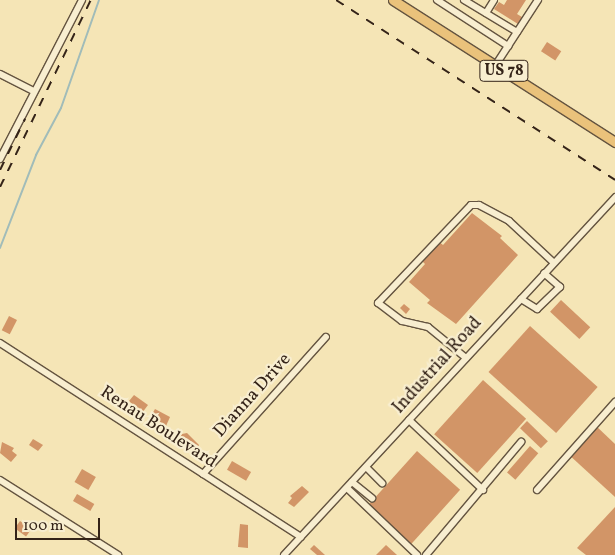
<!DOCTYPE html>
<html>
<head>
<meta charset="utf-8">
<style>
	body { margin:0 }
	#map { position:relative; width:615px; height:555px; overflow:hidden; background:#f5e5b6; font-family:Vollkorn,serif }
	div>[style] { position:absolute }
	.stream>* { height:2px; margin:-1px; padding:0 1px; transform-origin:1px; border-radius:1px; background:#a1bcb9 }
	.building>* { inset:0; background:#d29567; transform-origin:0 0 }
	.roads { filter:drop-shadow(1px 0 #645440) drop-shadow(-1px 0 #645440) drop-shadow(0 1px #645440) drop-shadow(0 -1px #645440) }
	.minor>* { height:6px; margin:-3px; padding:0 3px; transform-origin:3px; border-radius:3px; background:#f8eed0 }
	.major>* { height:9px; margin:-4.5px; padding:0 4.5px; transform-origin:4.5px; border-radius:4.5px; background:#eac27b }
	.rail>* { height:2px; margin-top:-1px; transform-origin:0; background:repeating-linear-gradient(90deg,#342318 0 9px,transparent 0 18px) }
	span { translate:-50% -50%; white-space:nowrap; text-align:center; line-height:1.15; -webkit-text-stroke:4.5px #f8eed0; paint-order:stroke }
	.shield-label span { padding:1px 4px; background:#f8eed0; border:1px solid; border-radius:4px; -webkit-text-stroke-width:0 }
	.shield-label { font-size:16px; color:#342318; font-weight:700 }
	.street-label { font-size:18px; color:#342318 }
	.scale { position:absolute; left:15px; top:518px; width:85px; height:22px; box-sizing:border-box; border:2px solid #342318; border-top:0; padding-left:6px; font-size:15px; line-height:18px; white-space:nowrap; color:#342318; -webkit-text-stroke:4px #f8eed0; paint-order:stroke }
</style>
</head>
<body>
<div id="map">
	<div class="stream">
		<div style="left:0;top:248px;width:100px;rotate:-68.8deg"></div>
		<div style="left:36px;top:155px;width:53px;rotate:-62deg"></div>
		<div style="left:61px;top:108px;width:114px;rotate:-70.6deg"></div>
	</div>
	<div class="building">
		<div style="clip-path:polygon(507px 0,526px 0,517px 14px,522px 17px,518px 24px,494px 9px,499px 2px,504px 5px)"></div>
		<div style="left:547px;top:42px;width:17px;height:11px;rotate:33deg"></div>
		<div style="clip-path:polygon(472px 213px,502px 236px,500px 238px,518px 255px,456px 324px,427px 303px,430px 300px,409px 282px,425px 264px,421px 260px,438px 241px,443px 245px)"></div>
		<div style="left:561px;top:300px;width:40px;height:16px;rotate:43deg"></div>
		<div style="clip-path:polygon(404px 304px,410px 309px,406px 314px,400px 308px)"></div>
		<div style="left:9px;top:316px;width:9px;height:16px;rotate:27deg"></div>
		<div style="left:530px;top:326px;width:91px;height:62px;rotate:42deg"></div>
		<div style="left:483px;top:380px;width:58px;height:73px;rotate:42deg"></div>
		<div style="clip-path:polygon(134px 395px,148px 405px,142px 413px,129px 401px)"></div>
		<div style="clip-path:polygon(155px 409px,170px 417px,166px 426px,151px 416px)"></div>
		<div style="left:527px;top:421px;width:29px;height:10px;rotate:44deg"></div>
		<div style="clip-path:polygon(594px 424px,615px 444px,615px 497px,567px 453px)"></div>
		<div style="clip-path:polygon(187px 433px,199px 445px,195px 452px,177px 441px,182px 434px)"></div>
		<div style="clip-path:polygon(33px 439px,43px 445px,38px 451px,29px 445px)"></div>
		<div style="clip-path:polygon(2px 442px,14px 448px,12px 451px,17px 455px,11px 462px,0 453px)"></div>
		<div style="left:530px;top:446px;width:11px;height:35px;rotate:41deg"></div>
		<div style="left:417px;top:451px;width:58px;height:73px;rotate:42deg"></div>
		<div style="left:232px;top:461px;width:22px;height:10px;rotate:30deg"></div>
		<div style="left:82px;top:469px;width:16px;height:15px;rotate:30deg"></div>
		<div style="clip-path:polygon(302px 486px,309px 492px,294px 507px,288px 503px,292px 498px,290px 496px)"></div>
		<div style="left:77px;top:494px;width:20px;height:8px;rotate:30deg"></div>
		<div style="clip-path:polygon(615px 507px,615px 555px,586px 555px,577px 548px)"></div>
		<div style="left:20px;top:521px;width:14px;height:9px;rotate:36deg"></div>
		<div style="clip-path:polygon(240px 524px,248px 525px,248px 548px,238px 547px)"></div>
		<div style="clip-path:polygon(314px 545px,325px 555px,317px 555px,310px 549px)"></div>
		<div style="clip-path:polygon(386px 545px,397px 555px,376px 555px)"></div>
	</div>
	<div class="roads">
		<div class="minor">
			<div style="left:437px;top:0;width:85px;rotate:32.9deg"></div>
			<div style="left:508px;top:46px;width:24px;rotate:123deg"></div>
			<div style="left:464px;top:0;width:62px;rotate:31.1deg"></div>
			<div style="left:486px;top:13px;width:15px;rotate:-58deg"></div>
			<div style="left:508px;top:46px;width:55px;rotate:-56.9deg"></div>
			<div style="left:0;top:74px;width:37px;rotate:27deg"></div>
			<div style="left:0;top:159px;width:179px;rotate:-62.7deg"></div>
			<div style="left:521px;top:299px;width:19px;rotate:32deg"></div>
			<div style="left:537px;top:309px;width:32px;rotate:-44deg"></div>
			<div style="left:560px;top:287px;width:21px;rotate:-139deg"></div>
			<div style="left:0;top:343px;width:358px;rotate:32.8deg"></div>
			<div style="left:466px;top:358px;width:49px;rotate:-140.8deg"></div>
			<div style="left:428px;top:327px;width:27px;rotate:-167deg"></div>
			<div style="left:402px;top:321px;width:30px;rotate:-143deg"></div>
			<div style="left:378px;top:303px;width:135px;rotate:-46.5deg"></div>
			<div style="left:471px;top:205px;width:8px"></div>
			<div style="left:479px;top:205px;width:34px;rotate:28deg"></div>
			<div style="left:509px;top:221px;width:60px;rotate:43deg"></div>
			<div style="left:409px;top:420px;width:102px;rotate:43.4deg"></div>
			<div style="left:366px;top:467px;width:23px;rotate:45deg"></div>
			<div style="left:203px;top:474px;width:184px;rotate:-48.1deg"></div>
			<div style="left:0;top:480px;width:140px;rotate:32.4deg"></div>
			<div style="left:352px;top:482px;width:26px;rotate:39deg"></div>
			<div style="left:347px;top:488px;width:97px;rotate:43.7deg"></div>
			<div style="left:537px;top:490px;width:118px;rotate:-48.4deg"></div>
			<div style="left:284px;top:555px;width:488px;rotate:-47.2deg"></div>
			<div style="left:426px;top:555px;width:148px;rotate:-49.9deg"></div>
		</div>
		<div class="major">
			<div style="left:393px;top:0;width:264px;rotate:32.6deg"></div>
		</div>
	</div>
	<div class="rail">
		<div style="left:336px;top:0;width:332px;rotate:32.8deg"></div>
		<div style="left:0;top:170px;width:57px;rotate:-63.9deg"></div>
		<div style="left:0;top:187px;width:208px;rotate:-64.1deg"></div>
	</div>
	<div class="shield-label">
		<span style="left:504px;top:71px">US 78</span>
	</div>
	<div class="street-label">
		<span style="left:438px;top:366px;rotate:-48deg">Industrial Road</span>
		<span style="left:253px;top:396px;rotate:-48deg">Dianna Drive</span>
		<span style="left:158px;top:428px;rotate:33deg">Renau Boulevard</span>
	</div>
	<div class="scale">100 m</div>
</div>
</body>
</html>
